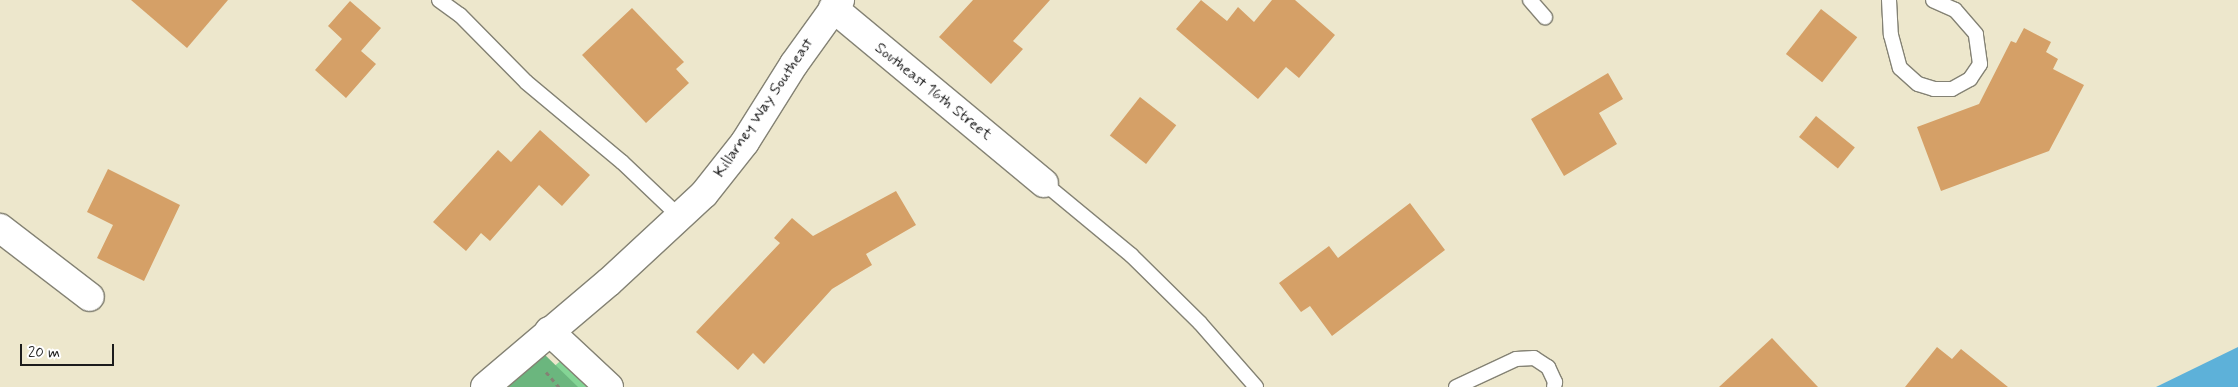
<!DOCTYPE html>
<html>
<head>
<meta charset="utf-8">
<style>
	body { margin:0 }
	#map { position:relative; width:2238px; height:387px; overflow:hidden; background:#ede7cc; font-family:Mynerve,sans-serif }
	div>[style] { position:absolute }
	.green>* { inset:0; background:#84d595 }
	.forest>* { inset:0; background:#6bb67e }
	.water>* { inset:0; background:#5db1d9 }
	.building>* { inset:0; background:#d5a067; transform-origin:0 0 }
	.path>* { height:3px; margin-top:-1.5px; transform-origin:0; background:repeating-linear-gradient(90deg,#848274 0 4px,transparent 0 8px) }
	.roads { filter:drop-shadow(1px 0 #848274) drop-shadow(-1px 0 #848274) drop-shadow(0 1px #848274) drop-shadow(0 -1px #848274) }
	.service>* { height:14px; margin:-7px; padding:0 7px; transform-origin:7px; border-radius:7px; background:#fff }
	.minor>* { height:28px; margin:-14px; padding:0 14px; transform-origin:14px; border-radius:14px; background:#fff }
	.tertiary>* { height:28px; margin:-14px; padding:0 14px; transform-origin:14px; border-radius:14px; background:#fff }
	span { translate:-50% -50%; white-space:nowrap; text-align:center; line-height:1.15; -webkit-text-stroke:4px #fff; paint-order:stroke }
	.street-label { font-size:16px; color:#1c1c1c }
	.scale { position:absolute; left:20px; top:344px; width:94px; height:22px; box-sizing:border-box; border:2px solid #1c1c1c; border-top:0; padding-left:6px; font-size:15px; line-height:18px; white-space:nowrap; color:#1c1c1c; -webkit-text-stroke:4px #fff; paint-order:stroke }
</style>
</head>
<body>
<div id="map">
	<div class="green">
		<div style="clip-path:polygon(567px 355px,602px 387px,531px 387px)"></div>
	</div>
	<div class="forest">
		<div style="clip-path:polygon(543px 353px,578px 387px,507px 387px)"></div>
	</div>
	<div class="water">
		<div style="clip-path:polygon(2238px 347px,2238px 387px,2156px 387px)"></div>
	</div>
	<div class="building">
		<div style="clip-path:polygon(131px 0,228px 0,187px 48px)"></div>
		<div style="clip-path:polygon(973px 0,1050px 0,1013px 41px,1023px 49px,991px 84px,939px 37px)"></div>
		<div style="clip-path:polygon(1201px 0,1227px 21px,1238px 7px,1254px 22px,1272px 0,1295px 0,1335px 35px,1299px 78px,1286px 67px,1258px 99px,1176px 29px)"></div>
		<div style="clip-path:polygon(350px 1px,381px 28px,361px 51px,376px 64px,346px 98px,315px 70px,342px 39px,328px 26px)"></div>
		<div style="clip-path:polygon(632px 8px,684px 62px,676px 69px,689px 83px,646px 123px,582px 55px)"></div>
		<div style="left:1821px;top:9px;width:46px;height:57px;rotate:38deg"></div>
		<div style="clip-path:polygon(2024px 28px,2051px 42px,2046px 52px,2058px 59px,2053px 69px,2084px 85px,2049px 151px,1941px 191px,1917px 127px,1979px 104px,2011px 41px,2016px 43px)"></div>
		<div style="clip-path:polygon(1608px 73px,1623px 99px,1599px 113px,1617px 144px,1564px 176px,1531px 119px)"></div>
		<div style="left:1140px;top:97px;width:46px;height:49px;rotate:38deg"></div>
		<div style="left:1816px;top:116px;width:50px;height:27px;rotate:39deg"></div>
		<div style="clip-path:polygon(540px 130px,590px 175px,562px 206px,539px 185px,490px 241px,481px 233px,466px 251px,433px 222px,498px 150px,511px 162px)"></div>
		<div style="clip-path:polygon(108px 169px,180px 205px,144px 281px,97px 258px,113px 225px,87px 212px)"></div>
		<div style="clip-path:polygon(896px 191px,916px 225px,866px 254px,872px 265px,832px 289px,764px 364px,753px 353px,738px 370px,696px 332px,780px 243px,774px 238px,792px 218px,813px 236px)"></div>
		<div style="clip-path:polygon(1410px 203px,1445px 250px,1332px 336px,1310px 306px,1301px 312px,1279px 283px,1329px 246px,1338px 258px)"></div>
		<div style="clip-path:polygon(1772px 338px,1818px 387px,1719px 387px)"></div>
		<div style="clip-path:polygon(1937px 347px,1952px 359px,1961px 349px,2008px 387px,1905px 387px)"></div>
	</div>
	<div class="path">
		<div style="left:546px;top:372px;width:20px;rotate:49deg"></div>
	</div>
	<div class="roads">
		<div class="service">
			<div style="left:439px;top:0;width:26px;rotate:36deg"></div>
			<div style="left:460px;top:15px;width:94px;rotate:45.4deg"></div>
			<div style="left:526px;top:82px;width:125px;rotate:39.8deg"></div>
			<div style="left:622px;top:162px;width:80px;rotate:43.5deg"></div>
			<div style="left:1530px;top:0;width:23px;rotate:49deg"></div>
			<div style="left:1889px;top:0;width:35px;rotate:87deg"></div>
			<div style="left:1891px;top:35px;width:34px;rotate:75deg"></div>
			<div style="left:1900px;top:68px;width:24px;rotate:42deg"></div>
			<div style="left:1918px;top:84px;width:17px;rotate:17deg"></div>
			<div style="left:1934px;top:89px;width:18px"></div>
			<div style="left:1952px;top:89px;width:21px;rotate:-29deg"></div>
			<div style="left:1970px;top:79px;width:18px;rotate:-56deg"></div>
			<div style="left:1980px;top:64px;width:30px;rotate:-98deg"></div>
			<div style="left:1976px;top:34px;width:32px;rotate:-131deg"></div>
			<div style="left:1955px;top:10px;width:24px;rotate:-156deg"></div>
			<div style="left:1044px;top:183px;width:113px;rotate:39.6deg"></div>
			<div style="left:1131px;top:255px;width:97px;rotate:44.6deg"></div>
			<div style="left:1200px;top:323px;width:85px;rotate:48.8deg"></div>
			<div style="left:1456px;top:387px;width:66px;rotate:-25deg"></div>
			<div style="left:1516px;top:359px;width:18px;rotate:-3deg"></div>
			<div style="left:1534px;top:358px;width:17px;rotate:33deg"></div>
			<div style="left:1548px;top:367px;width:17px;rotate:65deg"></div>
			<div style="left:1555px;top:382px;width:5px;rotate:101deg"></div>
		</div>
		<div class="minor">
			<div style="left:833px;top:8px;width:274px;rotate:39.7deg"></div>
			<div style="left:0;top:228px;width:113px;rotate:37.5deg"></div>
			<div style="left:549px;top:331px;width:82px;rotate:43deg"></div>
		</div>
		<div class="tertiary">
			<div style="left:485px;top:387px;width:162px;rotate:-40.3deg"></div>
			<div style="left:609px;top:282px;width:129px;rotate:-42.8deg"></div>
			<div style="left:704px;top:194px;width:66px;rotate:-51.7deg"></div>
			<div style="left:745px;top:142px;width:92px;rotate:-57.9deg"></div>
			<div style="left:794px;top:64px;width:79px;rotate:-54.3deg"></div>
		</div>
	</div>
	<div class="street-label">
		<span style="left:933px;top:92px;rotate:39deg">Southeast 16th Street</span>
		<span style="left:764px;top:108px;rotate:-56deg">Killarney Way Southeast</span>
	</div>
	<div class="scale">20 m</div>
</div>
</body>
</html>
